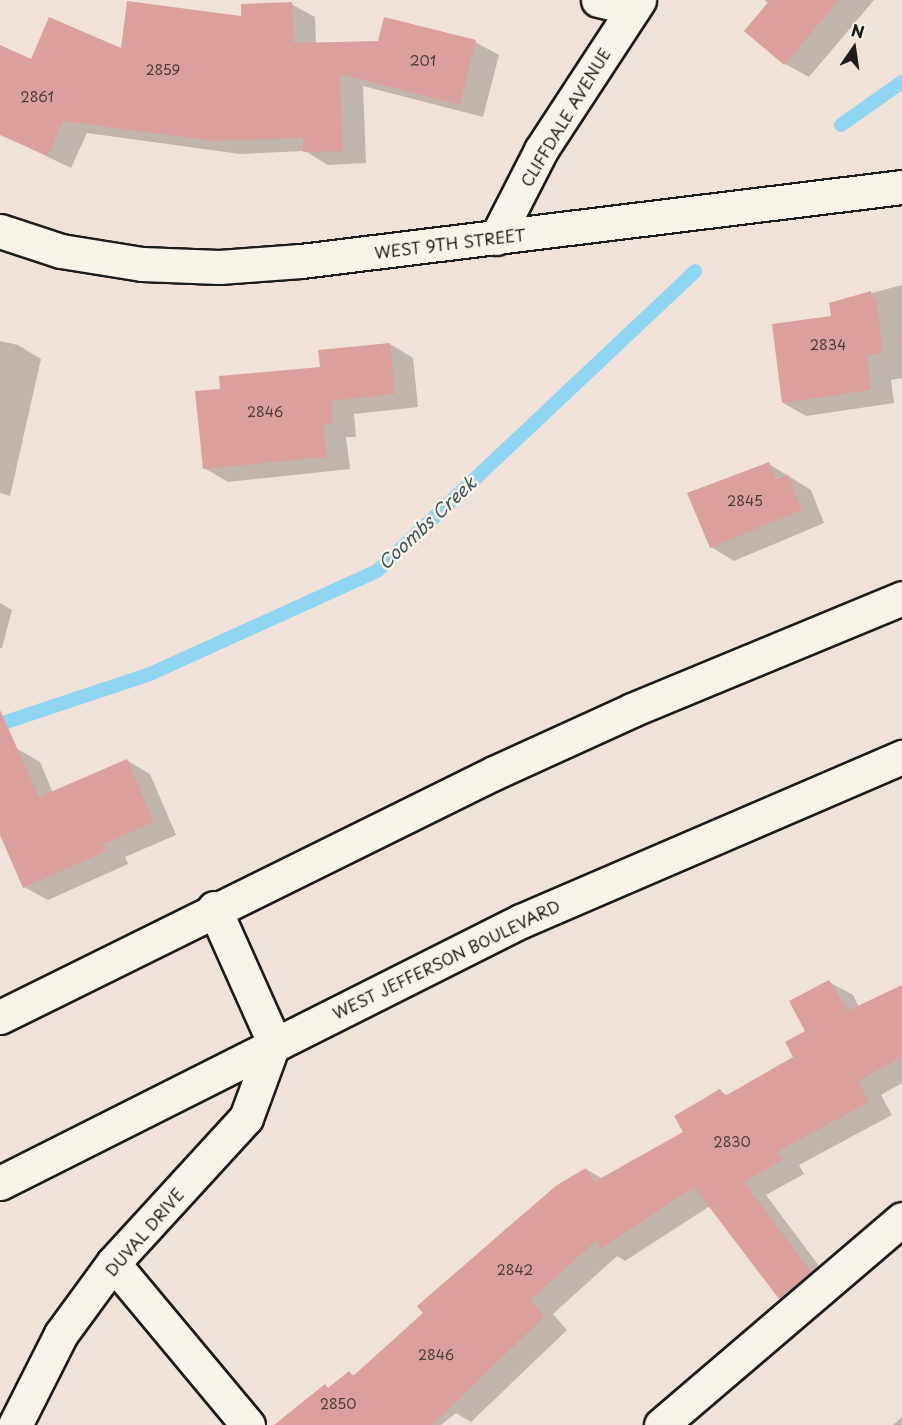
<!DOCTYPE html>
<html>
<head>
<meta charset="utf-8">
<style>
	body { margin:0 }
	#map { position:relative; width:902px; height:1425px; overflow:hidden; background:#f1e2d9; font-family:"Playpen Sans",sans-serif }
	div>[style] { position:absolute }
	.shadow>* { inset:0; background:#0003 }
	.stream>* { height:14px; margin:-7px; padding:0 7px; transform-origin:7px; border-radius:7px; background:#90d5f2 }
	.building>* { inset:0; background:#dba09e }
	.roads { filter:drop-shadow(2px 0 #1c1c1c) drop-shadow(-2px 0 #1c1c1c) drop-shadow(0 2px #1c1c1c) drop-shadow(0 -2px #1c1c1c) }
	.minor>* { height:33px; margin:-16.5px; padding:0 16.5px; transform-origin:16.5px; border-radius:16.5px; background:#f7f3e8 }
	.major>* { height:33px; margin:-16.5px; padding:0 16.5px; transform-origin:16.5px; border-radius:16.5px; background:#f7f3e8 }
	span { translate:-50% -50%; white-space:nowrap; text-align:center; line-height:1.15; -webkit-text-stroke:5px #f7f3e8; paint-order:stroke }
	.number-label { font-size:14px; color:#4c3d3c }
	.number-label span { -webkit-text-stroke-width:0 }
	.street-label { font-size:16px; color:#1c1c1c }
	.water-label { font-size:18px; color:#3f545c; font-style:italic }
	.north { position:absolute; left:824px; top:18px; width:60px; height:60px; -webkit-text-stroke:4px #f7f3e8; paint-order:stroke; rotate:13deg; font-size:16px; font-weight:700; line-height:24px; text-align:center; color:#1c1c1c }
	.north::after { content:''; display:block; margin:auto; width:21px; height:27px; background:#1c1c1c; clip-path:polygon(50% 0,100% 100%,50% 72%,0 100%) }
</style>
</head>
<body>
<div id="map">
	<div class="shadow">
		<div style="clip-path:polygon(764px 0,874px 0,809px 77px,785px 64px,746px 31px,769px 4px)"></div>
		<div style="clip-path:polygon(291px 4px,315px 17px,316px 44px,475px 42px,499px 55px,483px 117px,363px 86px,366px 163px,328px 165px,305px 151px,240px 154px,87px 133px,71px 168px,0 134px,0 47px,32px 61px,122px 50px)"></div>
		<div style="clip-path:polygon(902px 285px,902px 378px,891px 380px,894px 403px,806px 416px,783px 403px,832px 317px,830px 304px)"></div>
		<div style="clip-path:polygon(0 341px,18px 345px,41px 359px,10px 496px,0 493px)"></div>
		<div style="clip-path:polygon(390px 344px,413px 358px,418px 407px,354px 414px,356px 437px,346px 437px,350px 469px,228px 482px,204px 468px,221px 390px,321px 368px)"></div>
		<div style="clip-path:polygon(769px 464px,811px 490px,824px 523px,734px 561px,711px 547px)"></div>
		<div style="clip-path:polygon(0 603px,12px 610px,2px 648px,0 648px)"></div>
		<div style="clip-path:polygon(16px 748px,40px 762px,53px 793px,126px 760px,150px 774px,176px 835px,125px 857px,128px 864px,48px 900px,24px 887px,0 831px,0 755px)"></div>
		<div style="clip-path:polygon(829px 982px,853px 995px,859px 1007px,902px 987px,902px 1083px,881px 1095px,892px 1115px,799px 1165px,804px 1174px,766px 1195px,834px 1286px,804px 1312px,780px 1298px,710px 1206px,625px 1261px,617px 1256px,553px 1314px,567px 1330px,471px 1422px,456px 1413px,441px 1425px,277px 1425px,325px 1386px,330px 1389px,349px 1373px,355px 1376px,586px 1169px,603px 1179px,685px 1132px,720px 1091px,728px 1096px,795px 1058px)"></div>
		<div style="clip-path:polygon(902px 1417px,902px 1425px,893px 1425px)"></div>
	</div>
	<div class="stream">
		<div style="left:841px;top:125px;width:75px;rotate:-35.2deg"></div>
		<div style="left:0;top:724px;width:158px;rotate:-18.4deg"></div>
		<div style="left:150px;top:674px;width:249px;rotate:-24.4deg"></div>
		<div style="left:377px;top:571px;width:437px;rotate:-43.3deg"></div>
	</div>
	<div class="building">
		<div style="clip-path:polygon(770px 0,839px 0,784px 65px,744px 31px)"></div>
		<div style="clip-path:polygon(127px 1px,241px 16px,241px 4px,292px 2px,294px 43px,378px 41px,384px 17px,476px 40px,460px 105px,340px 74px,343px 151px,303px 152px,303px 138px,216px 141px,63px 121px,48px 156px,0 135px,0 45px,31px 59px,49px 17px,121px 48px)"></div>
		<div style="clip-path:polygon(871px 291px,872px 298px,876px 297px,883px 353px,867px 355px,871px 390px,782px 403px,772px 324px,831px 316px,829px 303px)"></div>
		<div style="clip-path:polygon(390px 343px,395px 394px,331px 401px,333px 424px,323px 425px,327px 457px,203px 469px,195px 391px,220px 389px,219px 376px,320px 367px,318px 350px)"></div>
		<div style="clip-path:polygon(769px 462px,776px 480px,788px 475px,802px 510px,710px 548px,687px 493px)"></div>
		<div style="clip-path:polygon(0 710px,39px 797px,127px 759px,154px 822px,103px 844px,106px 851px,23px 888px,0 835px)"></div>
		<div style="clip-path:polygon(829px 980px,847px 1011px,902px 985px,902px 1057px,858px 1081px,869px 1102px,777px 1152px,782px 1160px,744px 1182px,811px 1272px,779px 1299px,694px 1187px,601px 1249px,596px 1241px,530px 1300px,545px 1316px,432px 1425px,274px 1425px,325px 1384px,328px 1388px,349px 1371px,353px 1376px,423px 1313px,417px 1306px,557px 1185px,586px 1168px,594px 1182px,683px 1132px,674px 1116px,720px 1089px,725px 1096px,793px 1057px,785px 1042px,805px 1031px,789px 1001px)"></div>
	</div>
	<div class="roads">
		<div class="minor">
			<div style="left:598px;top:0;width:36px;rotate:13deg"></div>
			<div style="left:0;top:231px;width:64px;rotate:18.2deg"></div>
			<div style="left:61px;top:251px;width:82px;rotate:9.1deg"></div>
			<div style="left:142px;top:264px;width:77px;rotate:2.2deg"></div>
			<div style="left:219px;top:267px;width:82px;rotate:-4.2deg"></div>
			<div style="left:301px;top:261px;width:606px;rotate:-7.02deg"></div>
			<div style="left:496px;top:238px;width:99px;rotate:-62.9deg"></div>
			<div style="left:541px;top:150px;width:179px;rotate:-56.8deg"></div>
			<div style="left:113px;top:1263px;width:211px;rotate:50.2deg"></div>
			<div style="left:15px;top:1425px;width:102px;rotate:-63.2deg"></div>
			<div style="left:61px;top:1334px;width:88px;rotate:-53.8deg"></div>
			<div style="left:113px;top:1263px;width:197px;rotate:-47.5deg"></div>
			<div style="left:246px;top:1118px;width:81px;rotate:-69.8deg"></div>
			<div style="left:661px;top:1425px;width:317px;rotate:-40.5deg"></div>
		</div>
		<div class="major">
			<div style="left:214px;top:908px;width:147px;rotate:65.9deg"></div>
			<div style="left:0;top:1017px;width:551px;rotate:-26.29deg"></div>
			<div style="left:494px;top:773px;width:152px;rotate:-24.5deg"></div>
			<div style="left:632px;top:710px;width:292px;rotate:-22.5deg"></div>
			<div style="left:0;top:1183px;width:583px;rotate:-26.7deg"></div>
			<div style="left:521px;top:921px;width:415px;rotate:-23.3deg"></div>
		</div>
	</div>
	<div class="number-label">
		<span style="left:423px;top:61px">201</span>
		<span style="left:163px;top:70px">2859</span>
		<span style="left:37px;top:97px">2861</span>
		<span style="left:828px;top:345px">2834</span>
		<span style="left:265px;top:412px">2846</span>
		<span style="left:745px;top:501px">2845</span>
		<span style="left:732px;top:1142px">2830</span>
		<span style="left:515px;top:1270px">2842</span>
		<span style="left:436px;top:1355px">2846</span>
		<span style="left:338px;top:1404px">2850</span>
	</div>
	<div class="street-label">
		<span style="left:565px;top:117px;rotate:-59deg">CLIFFDALE AVENUE</span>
		<span style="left:450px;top:243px;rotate:-7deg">WEST 9TH STREET</span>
		<span style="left:446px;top:959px;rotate:-26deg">WEST JEFFERSON BOULEVARD</span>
		<span style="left:144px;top:1232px;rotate:-49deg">DUVAL DRIVE</span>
	</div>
	<div class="water-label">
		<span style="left:427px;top:523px;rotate:-43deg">Coombs Creek</span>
	</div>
	<div class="north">N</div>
</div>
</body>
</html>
